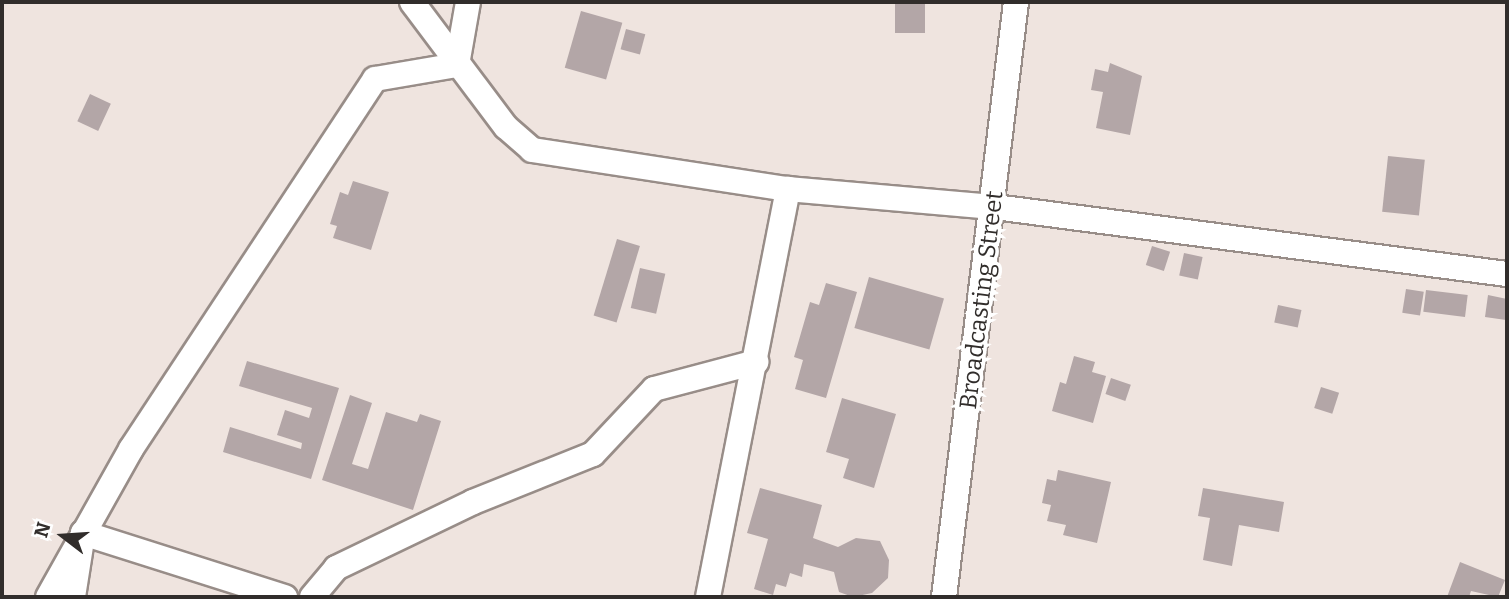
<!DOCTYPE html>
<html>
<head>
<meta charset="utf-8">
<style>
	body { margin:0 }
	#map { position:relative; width:1509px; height:599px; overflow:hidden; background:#efe4df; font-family:Bitter,serif }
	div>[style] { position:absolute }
	.building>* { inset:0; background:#b3a6a7; transform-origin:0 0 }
	.roads { filter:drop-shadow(2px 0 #988d88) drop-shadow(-2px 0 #988d88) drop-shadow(0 2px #988d88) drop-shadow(0 -2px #988d88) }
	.minor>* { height:24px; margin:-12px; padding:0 12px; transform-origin:12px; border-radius:12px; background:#fff }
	span { translate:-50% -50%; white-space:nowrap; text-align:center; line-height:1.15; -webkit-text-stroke:7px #fff; paint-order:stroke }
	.street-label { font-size:24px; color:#312d2b }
	.frame { position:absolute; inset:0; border:4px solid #312d2b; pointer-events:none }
	.north { position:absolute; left:28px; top:501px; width:70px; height:70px; -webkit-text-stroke:5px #fff; paint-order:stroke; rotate:287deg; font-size:19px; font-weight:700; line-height:28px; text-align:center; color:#312d2b }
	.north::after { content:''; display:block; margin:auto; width:24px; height:32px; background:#312d2b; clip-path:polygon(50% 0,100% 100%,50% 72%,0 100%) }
</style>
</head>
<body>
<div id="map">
	<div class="building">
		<div style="left:895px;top:2px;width:30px;height:31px"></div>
		<div style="left:581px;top:11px;width:43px;height:59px;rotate:16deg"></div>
		<div style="left:626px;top:29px;width:20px;height:21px;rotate:15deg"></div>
		<div style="clip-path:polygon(1110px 63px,1142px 76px,1130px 135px,1096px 128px,1103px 92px,1091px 90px,1095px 69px,1108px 72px)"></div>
		<div style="left:90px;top:94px;width:23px;height:30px;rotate:25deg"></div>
		<div style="left:1388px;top:156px;width:37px;height:56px;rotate:6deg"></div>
		<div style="clip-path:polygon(353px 181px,389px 192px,371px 250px,333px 238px,337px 226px,330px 224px,340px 192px,348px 195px)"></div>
		<div style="left:617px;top:239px;width:24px;height:80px;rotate:17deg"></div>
		<div style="left:1152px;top:246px;width:19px;height:20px;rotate:18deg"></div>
		<div style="left:1184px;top:253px;width:19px;height:23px;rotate:12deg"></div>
		<div style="left:640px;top:268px;width:26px;height:41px;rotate:13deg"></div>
		<div style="left:869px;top:277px;width:78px;height:53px;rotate:16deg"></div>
		<div style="clip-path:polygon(826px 283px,857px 292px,826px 398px,795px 389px,803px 360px,794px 357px,810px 302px,819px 305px)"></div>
		<div style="left:1406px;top:289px;width:18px;height:24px;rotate:9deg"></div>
		<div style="left:1426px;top:290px;width:42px;height:22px;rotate:7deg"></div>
		<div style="clip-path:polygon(1488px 295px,1507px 299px,1506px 320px,1485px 317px)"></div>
		<div style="left:1278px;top:305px;width:24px;height:18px;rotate:12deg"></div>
		<div style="clip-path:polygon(1074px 356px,1095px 362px,1092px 372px,1106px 376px,1093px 423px,1052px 411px,1060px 382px,1066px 384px)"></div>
		<div style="clip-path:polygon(247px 361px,339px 388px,311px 479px,223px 452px,230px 427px,301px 449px,302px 443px,277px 435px,285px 410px,309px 418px,312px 408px,239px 386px)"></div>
		<div style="left:1111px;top:378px;width:21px;height:17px;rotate:19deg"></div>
		<div style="left:1321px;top:387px;width:19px;height:22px;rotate:18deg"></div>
		<div style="clip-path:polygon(350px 395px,372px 403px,352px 464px,368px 469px,386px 412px,417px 422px,420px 414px,441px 421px,413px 510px,322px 480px)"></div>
		<div style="clip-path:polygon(842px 398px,896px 414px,874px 488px,843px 478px,849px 459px,826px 452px)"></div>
		<div style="clip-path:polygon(1058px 470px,1111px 482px,1097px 543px,1063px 535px,1066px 525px,1047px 521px,1051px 505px,1042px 503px,1047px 479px,1056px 481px)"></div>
		<div style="clip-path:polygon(760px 488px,822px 505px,813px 538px,838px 547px,856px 538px,880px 541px,889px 560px,888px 578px,872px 593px,853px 597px,839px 592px,834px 572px,804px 564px,802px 577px,790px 573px,786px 587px,776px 584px,773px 595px,754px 589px,768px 539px,747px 533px)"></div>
		<div style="clip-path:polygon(1203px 488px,1284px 502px,1279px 532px,1239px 525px,1232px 566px,1203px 560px,1210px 518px,1198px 516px)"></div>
		<div style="clip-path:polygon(1460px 562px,1505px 580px,1498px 597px,1471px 591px,1469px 597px,1447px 597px)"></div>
	</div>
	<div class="roads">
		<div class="minor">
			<div style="left:412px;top:2px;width:156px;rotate:53.1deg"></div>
			<div style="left:506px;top:127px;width:35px;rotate:41deg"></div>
			<div style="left:532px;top:150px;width:259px;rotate:8.7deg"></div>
			<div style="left:788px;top:189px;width:208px;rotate:5deg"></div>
			<div style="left:995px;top:207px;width:516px;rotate:7.46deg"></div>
			<div style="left:457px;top:65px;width:64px;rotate:-80.1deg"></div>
			<div style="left:48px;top:597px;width:170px;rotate:-60.7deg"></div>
			<div style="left:131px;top:449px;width:443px;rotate:-56.6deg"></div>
			<div style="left:375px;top:79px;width:83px;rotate:-9.7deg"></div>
			<div style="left:73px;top:597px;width:65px;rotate:-81.1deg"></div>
			<div style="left:83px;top:533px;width:212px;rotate:17.6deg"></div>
			<div style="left:312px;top:597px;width:38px;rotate:-50deg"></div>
			<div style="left:336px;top:568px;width:152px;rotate:-25.7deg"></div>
			<div style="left:473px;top:502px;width:129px;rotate:-21.8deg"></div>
			<div style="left:593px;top:454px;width:89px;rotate:-46.8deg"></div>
			<div style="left:654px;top:389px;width:106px;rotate:-14.8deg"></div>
			<div style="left:708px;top:597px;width:416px;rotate:-78.9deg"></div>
			<div style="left:944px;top:597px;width:599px;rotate:-83.1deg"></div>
		</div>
	</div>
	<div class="street-label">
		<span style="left:982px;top:300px;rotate:-83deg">Broadcasting Street</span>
	</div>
	<div class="frame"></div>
	<div class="north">N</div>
</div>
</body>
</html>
